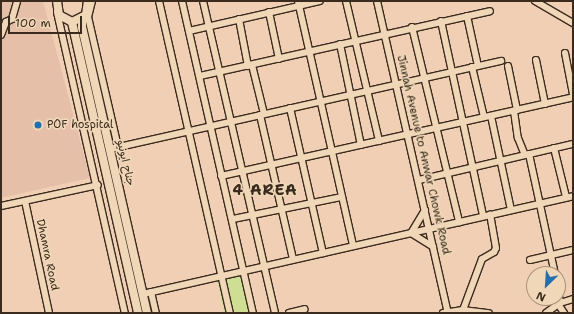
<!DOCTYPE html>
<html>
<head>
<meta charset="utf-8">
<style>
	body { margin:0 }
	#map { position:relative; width:574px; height:314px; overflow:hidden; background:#f1cfb5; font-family:"Shantell Sans","Playpen Sans Arabic",sans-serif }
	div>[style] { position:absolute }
	.built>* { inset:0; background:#e6bfa9 }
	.green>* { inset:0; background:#cedf93 }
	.roads { filter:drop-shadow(1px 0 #3b2a1e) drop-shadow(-1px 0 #3b2a1e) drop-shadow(0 1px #3b2a1e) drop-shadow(0 -1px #3b2a1e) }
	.minor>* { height:6px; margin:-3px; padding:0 3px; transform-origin:3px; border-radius:3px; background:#efd7b7 }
	.major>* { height:8px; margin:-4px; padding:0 4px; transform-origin:4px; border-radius:4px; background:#efd7b7 }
	.dots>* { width:11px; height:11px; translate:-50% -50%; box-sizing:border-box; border:2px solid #efd7b7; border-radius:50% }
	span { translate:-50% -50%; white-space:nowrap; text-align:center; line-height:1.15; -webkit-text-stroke:3.5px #efd7b7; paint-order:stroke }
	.poi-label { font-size:11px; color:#3b2a1e }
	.left { translate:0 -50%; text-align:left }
	.street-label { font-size:11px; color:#3b2a1e }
	.district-label { font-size:15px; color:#3b2a1e; font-weight:700; letter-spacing:1px }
	.frame { position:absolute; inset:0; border:2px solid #3b2a1e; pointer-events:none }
	.north { position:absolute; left:526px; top:266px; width:40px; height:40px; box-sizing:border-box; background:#efd7b7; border:1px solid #a7927a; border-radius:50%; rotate:205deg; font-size:11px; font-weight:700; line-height:16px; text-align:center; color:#3b2a1e }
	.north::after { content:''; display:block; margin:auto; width:14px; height:18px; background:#1f6fb2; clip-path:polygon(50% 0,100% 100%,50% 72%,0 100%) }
	.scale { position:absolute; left:8px; top:16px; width:74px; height:18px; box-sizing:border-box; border:2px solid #3b2a1e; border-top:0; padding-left:5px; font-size:12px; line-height:14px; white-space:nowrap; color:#3b2a1e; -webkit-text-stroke:3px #efd7b7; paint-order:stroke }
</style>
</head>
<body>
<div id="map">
	<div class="built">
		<div style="clip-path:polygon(1px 1px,43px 1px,90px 178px,1px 198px)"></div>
	</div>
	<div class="green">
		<div style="clip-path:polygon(238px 274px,243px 278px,251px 313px,224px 313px,217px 279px)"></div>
	</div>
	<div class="roads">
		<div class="minor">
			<div style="left:92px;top:1px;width:16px;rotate:104deg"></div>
			<div style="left:88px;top:17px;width:133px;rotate:77deg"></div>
			<div style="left:159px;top:1px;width:320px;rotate:77.2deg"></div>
			<div style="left:182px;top:1px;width:320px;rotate:77.2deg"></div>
			<div style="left:203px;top:1px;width:320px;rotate:77deg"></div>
			<div style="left:298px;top:1px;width:251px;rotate:77.3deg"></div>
			<div style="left:346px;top:1px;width:144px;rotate:76.7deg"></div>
			<div style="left:377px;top:1px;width:320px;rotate:77.2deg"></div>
			<div style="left:535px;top:1px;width:44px;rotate:30.1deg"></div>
			<div style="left:57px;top:12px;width:309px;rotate:77.3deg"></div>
			<div style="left:269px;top:12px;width:48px;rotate:78deg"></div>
			<div style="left:467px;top:16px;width:51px;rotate:77.6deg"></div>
			<div style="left:239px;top:19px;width:48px;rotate:79.2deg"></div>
			<div style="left:441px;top:21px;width:199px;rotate:77.8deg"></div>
			<div style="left:412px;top:27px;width:201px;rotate:76.4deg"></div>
			<div style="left:189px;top:31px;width:134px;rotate:-12.9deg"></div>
			<div style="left:1px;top:35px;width:14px;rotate:-69deg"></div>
			<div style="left:6px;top:22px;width:7px;rotate:-27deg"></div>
			<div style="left:12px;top:19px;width:19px;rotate:-74deg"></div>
			<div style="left:340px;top:44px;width:103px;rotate:78.3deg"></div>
			<div style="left:565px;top:53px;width:42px;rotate:79deg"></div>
			<div style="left:536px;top:60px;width:45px;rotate:78.4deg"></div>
			<div style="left:252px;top:65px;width:50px;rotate:76.2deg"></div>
			<div style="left:508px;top:66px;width:45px;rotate:78.4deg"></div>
			<div style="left:472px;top:67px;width:51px;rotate:76.5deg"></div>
			<div style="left:200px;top:76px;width:297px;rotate:-12.6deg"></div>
			<div style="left:290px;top:108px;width:149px;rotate:77.2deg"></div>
			<div style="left:514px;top:111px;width:27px;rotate:82deg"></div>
			<div style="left:518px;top:138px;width:18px;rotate:68deg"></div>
			<div style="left:260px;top:115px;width:148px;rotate:77.1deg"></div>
			<div style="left:491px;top:116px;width:96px;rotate:78deg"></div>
			<div style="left:554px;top:148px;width:50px;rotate:76.2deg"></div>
			<div style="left:110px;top:149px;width:401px;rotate:-12.7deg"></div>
			<div style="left:529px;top:154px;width:123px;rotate:77.8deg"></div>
			<div style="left:221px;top:176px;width:361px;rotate:-12.6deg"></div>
			<div style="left:419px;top:180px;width:158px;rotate:-13.2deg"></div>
			<div style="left:25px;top:201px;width:115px;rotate:77.9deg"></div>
			<div style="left:1px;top:206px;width:99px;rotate:-12.2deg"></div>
			<div style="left:425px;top:210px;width:27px;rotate:121deg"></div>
			<div style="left:411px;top:233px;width:26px;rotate:32deg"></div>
			<div style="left:233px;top:219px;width:110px;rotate:-11.5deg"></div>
			<div style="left:530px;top:260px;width:44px;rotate:-13.1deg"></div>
			<div style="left:558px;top:290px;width:13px;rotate:81deg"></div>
			<div style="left:151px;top:292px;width:22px;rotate:77deg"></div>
			<div style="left:143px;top:294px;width:441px;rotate:-12.8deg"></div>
			<div style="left:558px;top:304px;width:11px;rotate:56deg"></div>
			<div style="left:463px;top:310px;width:54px;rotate:-69.6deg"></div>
			<div style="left:482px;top:259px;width:14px;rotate:-30deg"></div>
			<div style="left:494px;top:252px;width:4px;rotate:-63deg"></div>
			<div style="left:496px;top:248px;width:34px;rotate:-100deg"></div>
			<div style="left:289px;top:313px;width:16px;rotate:-14deg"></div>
			<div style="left:443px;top:313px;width:20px;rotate:-9deg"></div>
			<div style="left:463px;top:310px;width:26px;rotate:7deg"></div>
			<div style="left:546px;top:313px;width:17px;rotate:-36deg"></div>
			<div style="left:560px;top:303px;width:14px;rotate:-17deg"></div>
		</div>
		<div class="major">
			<div style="left:57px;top:1px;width:14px;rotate:82deg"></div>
			<div style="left:59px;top:15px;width:15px;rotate:28deg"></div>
			<div style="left:72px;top:22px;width:16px;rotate:-27deg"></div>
			<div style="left:86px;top:15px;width:14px;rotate:-82deg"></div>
			<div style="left:82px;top:18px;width:9px;rotate:90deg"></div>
			<div style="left:82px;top:27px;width:293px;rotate:77.2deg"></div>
			<div style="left:72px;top:22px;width:298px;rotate:77.2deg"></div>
		</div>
	</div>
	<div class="dots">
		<div style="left:38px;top:125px;background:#1f6fb2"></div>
	</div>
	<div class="poi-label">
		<span class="left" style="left:47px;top:125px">POF hospital</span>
	</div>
	<div class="street-label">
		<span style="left:423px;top:155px;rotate:77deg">Jinnah Avenue to Anwar Chowk Road</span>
		<span style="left:125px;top:163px;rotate:77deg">جناح ایونیو</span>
		<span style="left:47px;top:255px;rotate:78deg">Dhamra Road</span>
	</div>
	<div class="district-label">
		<span style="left:265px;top:191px">4 AREA</span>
	</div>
	<div class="frame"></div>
	<div class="north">N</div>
	<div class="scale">100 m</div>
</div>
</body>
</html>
